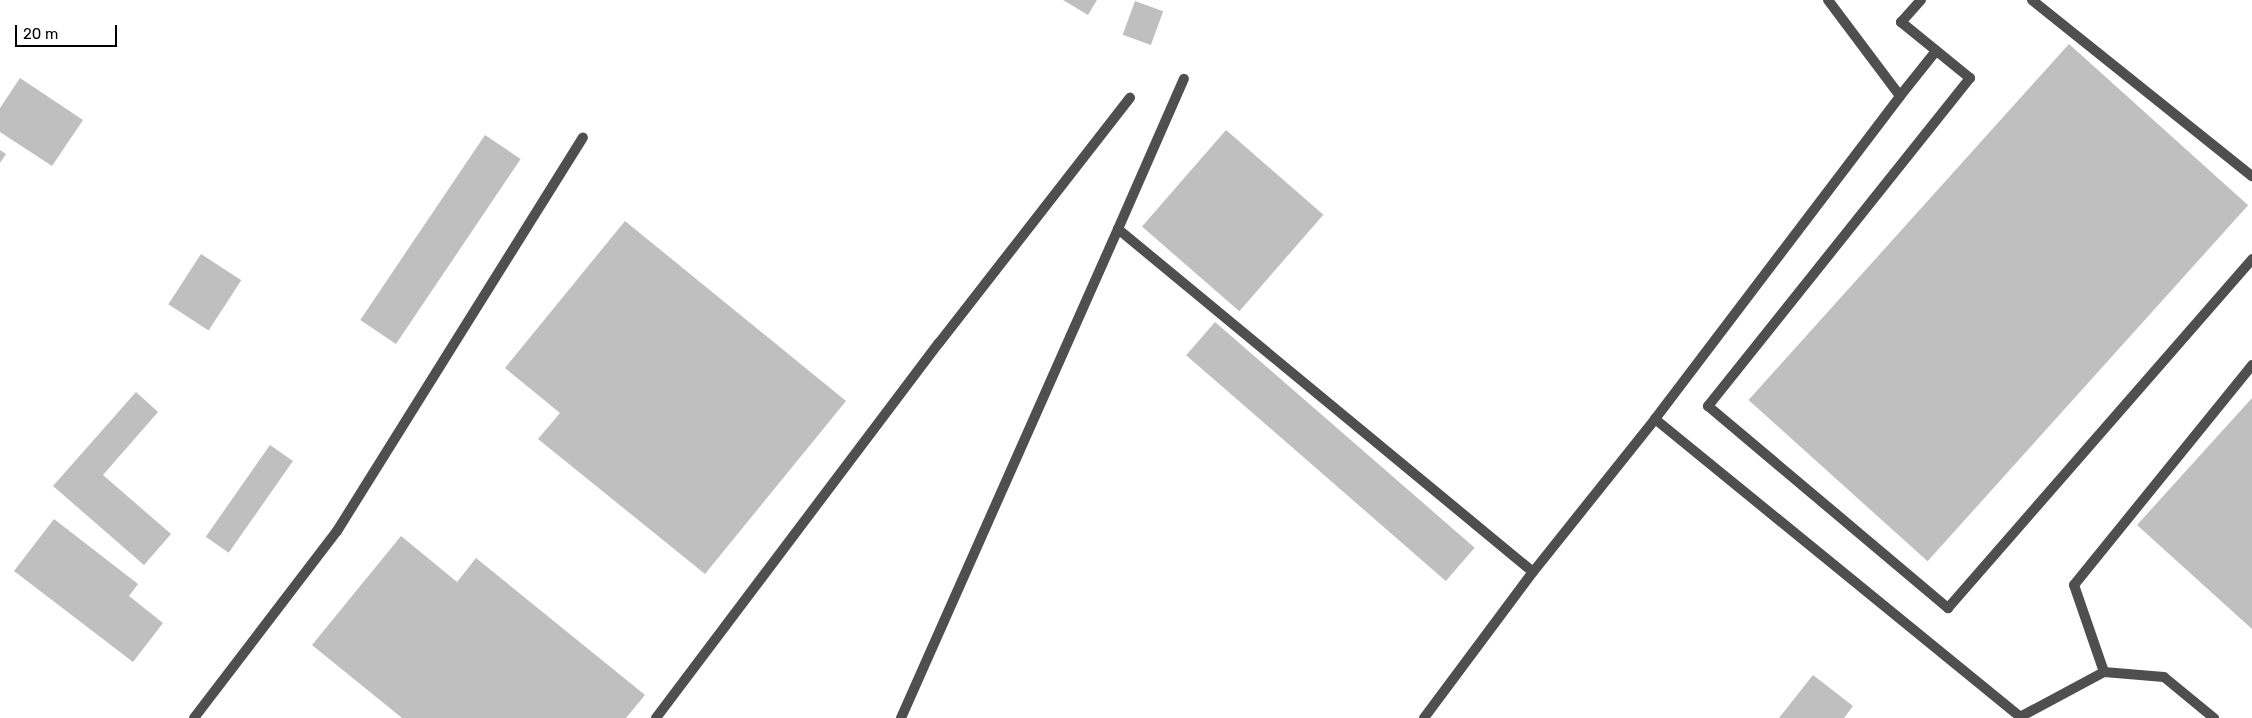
<!DOCTYPE html>
<html>
<head>
<meta charset="utf-8">
<style>
	body { margin:0 }
	#map { position:relative; width:2252px; height:718px; overflow:hidden; background:#fff; font-family:Rubik,sans-serif }
	div>[style] { position:absolute }
	.building>* { inset:0; background:#bfbfbf; transform-origin:0 0 }
	.service>* { height:10px; margin:-5px; padding:0 5px; transform-origin:5px; border-radius:5px; background:#4f4f4f }
	.minor>* { height:10px; margin:-5px; padding:0 5px; transform-origin:5px; border-radius:5px; background:#4f4f4f }
	span { translate:-50% -50%; white-space:nowrap; text-align:center; line-height:1.15; -webkit-text-stroke:4px #fff; paint-order:stroke }
	.scale { position:absolute; left:15px; top:25px; width:102px; height:22px; box-sizing:border-box; border:2px solid #000; border-top:0; padding-left:6px; font-size:15px; line-height:18px; white-space:nowrap; color:#000; -webkit-text-stroke:4px #fff; paint-order:stroke }
</style>
</head>
<body>
<div id="map">
	<div class="building">
		<div style="clip-path:polygon(1063px 0,1097px 0,1088px 15px)"></div>
		<div style="left:1135px;top:1px;width:30px;height:36px;rotate:20deg"></div>
		<div style="left:2069px;top:44px;width:241px;height:479px;rotate:42deg"></div>
		<div style="clip-path:polygon(20px 78px,83px 120px,52px 166px,0 132px,0 108px)"></div>
		<div style="left:1226px;top:130px;width:129px;height:128px;rotate:41deg"></div>
		<div style="left:485px;top:135px;width:43px;height:223px;rotate:34deg"></div>
		<div style="clip-path:polygon(0 150px,6px 154px,0 163px)"></div>
		<div style="clip-path:polygon(625px 221px,846px 401px,705px 574px,538px 439px,560px 413px,505px 368px)"></div>
		<div style="left:201px;top:254px;width:48px;height:60px;rotate:33deg"></div>
		<div style="left:1215px;top:322px;width:344px;height:44px;rotate:41deg"></div>
		<div style="clip-path:polygon(136px 392px,158px 412px,103px 475px,171px 534px,144px 565px,53px 486px)"></div>
		<div style="clip-path:polygon(2252px 398px,2252px 629px,2137px 525px)"></div>
		<div style="left:270px;top:445px;width:28px;height:112px;rotate:35deg"></div>
		<div style="clip-path:polygon(54px 519px,138px 584px,129px 596px,163px 623px,133px 662px,14px 571px)"></div>
		<div style="clip-path:polygon(401px 536px,457px 582px,476px 558px,645px 695px,626px 718px,402px 718px,312px 645px)"></div>
		<div style="clip-path:polygon(1813px 675px,1853px 706px,1844px 718px,1779px 718px)"></div>
	</div>
	<div class="service">
		<div style="left:1828px;top:0;width:120px;rotate:53.1deg"></div>
		<div style="left:1921px;top:0;width:30px;rotate:132deg"></div>
		<div style="left:1901px;top:22px;width:89px;rotate:39.1deg"></div>
		<div style="left:1970px;top:78px;width:420px;rotate:128.6deg"></div>
		<div style="left:1708px;top:406px;width:314px;rotate:40.1deg"></div>
		<div style="left:1948px;top:608px;width:463px;rotate:-48.9deg"></div>
		<div style="left:2032px;top:0;width:282px;rotate:38.7deg"></div>
		<div style="left:1118px;top:229px;width:164px;rotate:-66.3deg"></div>
		<div style="left:1655px;top:419px;width:473px;rotate:39.2deg"></div>
		<div style="left:2104px;top:672px;width:92px;rotate:-109deg"></div>
		<div style="left:2074px;top:585px;width:283px;rotate:-51deg"></div>
		<div style="left:2020px;top:717px;width:95px;rotate:-28.2deg"></div>
		<div style="left:2104px;top:672px;width:60px;rotate:4.8deg"></div>
		<div style="left:2164px;top:677px;width:65px;rotate:39.4deg"></div>
		<div style="left:656px;top:718px;width:470px;rotate:-53deg"></div>
		<div style="left:939px;top:343px;width:311px;rotate:-52.1deg"></div>
		<div style="left:901px;top:718px;width:535px;rotate:-66.07deg"></div>
		<div style="left:1118px;top:229px;width:538px;rotate:39.57deg"></div>
		<div style="left:1424px;top:718px;width:182px;rotate:-53.3deg"></div>
		<div style="left:1533px;top:572px;width:196px;rotate:-51.4deg"></div>
		<div style="left:1655px;top:419px;width:405px;rotate:-52.8deg"></div>
		<div style="left:1900px;top:96px;width:58px;rotate:-51.3deg"></div>
	</div>
	<div class="minor">
		<div style="left:194px;top:718px;width:235px;rotate:-52.6deg"></div>
		<div style="left:337px;top:531px;width:464px;rotate:-58deg"></div>
	</div>
	<div class="scale">20 m</div>
</div>
</body>
</html>
